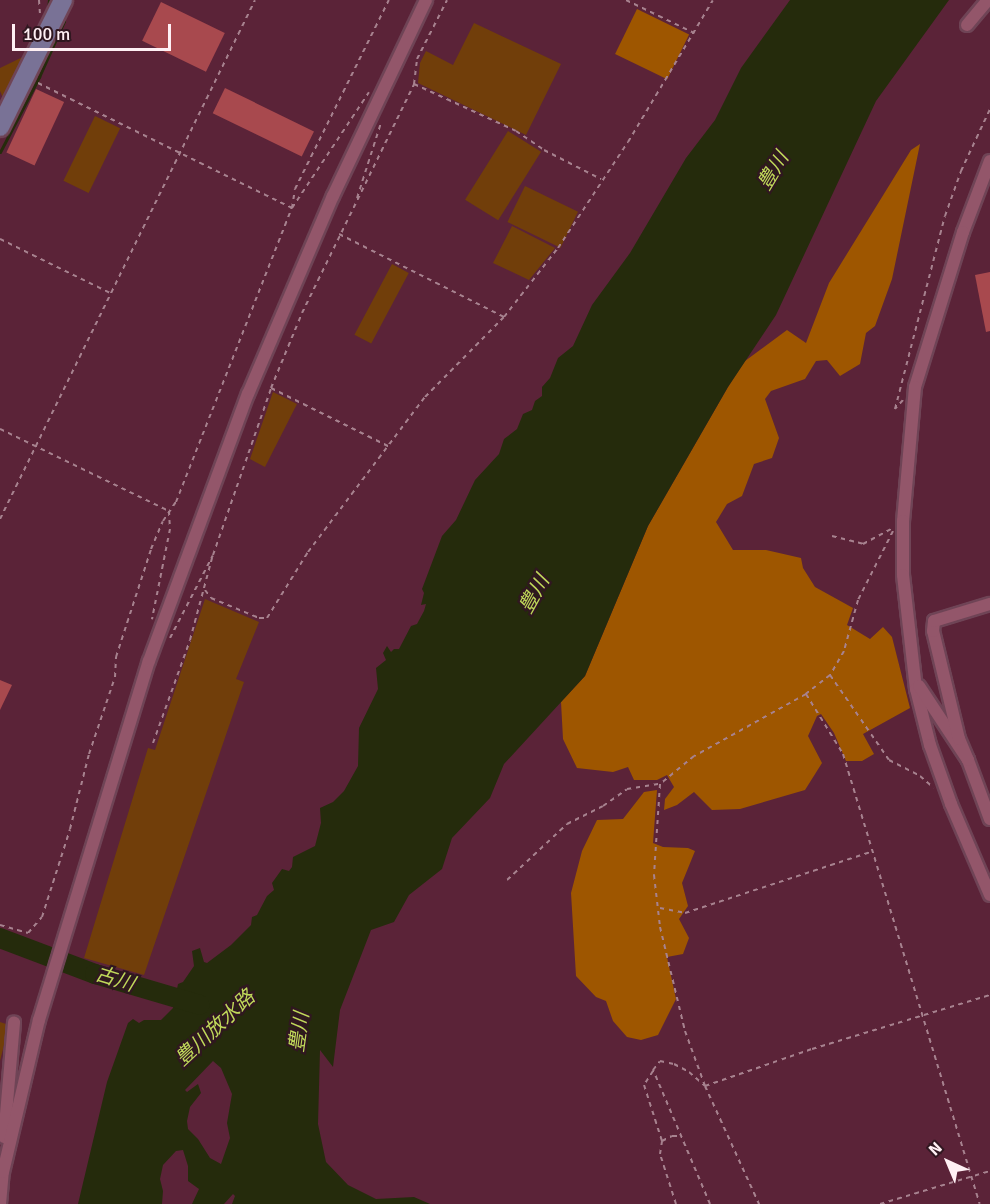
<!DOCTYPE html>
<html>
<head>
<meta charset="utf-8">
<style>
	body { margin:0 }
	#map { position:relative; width:990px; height:1204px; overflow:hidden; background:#5b2338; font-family:Signika,"Noto Sans JP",sans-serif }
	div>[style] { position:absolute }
	.green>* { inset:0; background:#713e0a; transform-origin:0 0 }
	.forest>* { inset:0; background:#9e5600; transform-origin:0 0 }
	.water>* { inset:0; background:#252b0c }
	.stream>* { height:3px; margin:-1.5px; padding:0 1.5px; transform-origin:1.5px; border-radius:1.5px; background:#252b0c }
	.river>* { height:20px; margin:-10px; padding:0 10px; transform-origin:10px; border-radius:10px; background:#252b0c }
	.building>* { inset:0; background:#a8494e; transform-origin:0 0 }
	.path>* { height:2px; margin-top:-1px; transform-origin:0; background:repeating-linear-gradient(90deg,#a7828f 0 4.5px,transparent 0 9px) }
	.roads { filter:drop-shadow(2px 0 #6f4456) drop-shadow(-2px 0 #6f4456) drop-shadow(0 2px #6f4456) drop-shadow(0 -2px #6f4456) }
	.minor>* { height:12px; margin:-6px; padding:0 6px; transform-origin:6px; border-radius:6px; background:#93566a }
	.secondary>* { height:18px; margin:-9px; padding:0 9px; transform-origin:9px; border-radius:9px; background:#797296 }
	span { translate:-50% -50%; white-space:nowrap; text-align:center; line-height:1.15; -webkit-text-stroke:4.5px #301720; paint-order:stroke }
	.water-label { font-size:20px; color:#c0d95a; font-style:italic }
	.north { position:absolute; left:918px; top:1132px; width:60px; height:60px; -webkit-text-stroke:4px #301720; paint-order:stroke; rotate:316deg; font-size:16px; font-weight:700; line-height:24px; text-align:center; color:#fff0f4 }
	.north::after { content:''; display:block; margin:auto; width:21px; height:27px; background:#fff0f4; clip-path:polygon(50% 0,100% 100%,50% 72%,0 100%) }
	.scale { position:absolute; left:12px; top:24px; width:159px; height:27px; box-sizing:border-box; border:3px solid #fff0f4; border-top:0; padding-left:8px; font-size:18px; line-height:21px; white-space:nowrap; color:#fff0f4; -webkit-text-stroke:4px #301720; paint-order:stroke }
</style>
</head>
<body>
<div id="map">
	<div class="green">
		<div style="clip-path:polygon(474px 23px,561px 64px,526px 135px,418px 83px,420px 63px,426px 51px,453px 65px)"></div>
		<div style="clip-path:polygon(33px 52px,6px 105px,0 91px,0 68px)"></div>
		<div style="left:95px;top:116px;width:28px;height:72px;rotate:26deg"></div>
		<div style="left:508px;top:131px;width:39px;height:81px;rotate:32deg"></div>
		<div style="left:525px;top:186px;width:59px;height:40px;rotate:26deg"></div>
		<div style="clip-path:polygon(512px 226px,555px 248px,529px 280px,493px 263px)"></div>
		<div style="left:392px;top:264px;width:19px;height:80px;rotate:28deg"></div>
		<div style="clip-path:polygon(273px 392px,297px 404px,265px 467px,250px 459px)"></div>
		<div style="clip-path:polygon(205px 599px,259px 622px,236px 679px,244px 682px,144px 975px,84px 958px,148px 748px,155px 750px)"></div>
		<div style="clip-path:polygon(0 1022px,9px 1025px,0 1061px)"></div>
	</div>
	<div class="forest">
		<div style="left:637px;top:9px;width:58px;height:50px;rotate:26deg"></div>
		<div style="clip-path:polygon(920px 144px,892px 279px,875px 326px,866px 333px,860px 364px,840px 376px,827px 360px,816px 361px,805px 379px,771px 391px,765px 399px,779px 438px,772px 458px,754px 464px,742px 496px,727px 504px,716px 522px,733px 550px,766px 550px,801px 558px,803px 568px,815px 587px,853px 608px,847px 625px,870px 639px,883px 627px,892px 637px,910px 708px,863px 734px,874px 754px,862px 761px,846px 761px,834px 733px,821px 714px,817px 716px,808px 736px,822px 763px,805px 790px,740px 809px,712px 810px,694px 792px,677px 805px,664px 810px,665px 799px,674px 787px,667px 775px,657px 780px,634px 780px,628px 767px,613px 772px,577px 768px,563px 739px,561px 702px,585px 676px,648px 526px,728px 387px,745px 361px,787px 330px,806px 343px,829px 283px,911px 150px)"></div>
		<div style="clip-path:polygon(657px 790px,653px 843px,663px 847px,688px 848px,695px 851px,682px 883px,688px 906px,679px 919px,689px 938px,683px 954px,667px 957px,676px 999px,658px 1035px,641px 1040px,627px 1037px,613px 1021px,606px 1001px,596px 997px,576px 976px,571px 893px,582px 851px,597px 820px,623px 819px,644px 792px)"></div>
	</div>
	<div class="water">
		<div style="clip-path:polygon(evenodd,790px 0,949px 0,876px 101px,776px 315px,728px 387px,648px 526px,585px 676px,504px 764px,490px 798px,452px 838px,442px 869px,409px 895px,394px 922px,371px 930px,340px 1010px,333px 1067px,320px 1050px,318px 1124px,326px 1162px,348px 1185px,376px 1199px,414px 1197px,430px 1204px,232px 1204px,235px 1196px,233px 1194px,224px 1204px,192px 1204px,199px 1189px,188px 1181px,188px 1166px,183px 1150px,176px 1151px,163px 1165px,160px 1179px,163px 1191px,162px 1204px,78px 1204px,107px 1082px,128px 1023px,133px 1019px,139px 1023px,144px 1020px,161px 1020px,173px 1008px,178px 984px,183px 982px,194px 966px,192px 951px,200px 948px,204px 962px,207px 963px,231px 945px,251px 925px,252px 917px,257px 915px,267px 896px,274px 890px,272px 883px,282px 869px,289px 871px,292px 867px,293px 857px,315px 846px,321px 823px,320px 808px,333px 802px,344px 791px,358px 766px,359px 728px,378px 689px,376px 668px,386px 660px,383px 653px,387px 646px,391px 652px,394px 649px,399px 649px,411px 626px,417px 624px,424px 611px,426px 604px,421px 605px,424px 593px,422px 589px,442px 536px,456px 520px,475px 480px,499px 454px,504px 439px,517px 429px,523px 414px,532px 410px,535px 401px,542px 396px,542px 387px,550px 378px,558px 358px,573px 346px,592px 305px,630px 253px,686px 158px,715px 120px,741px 68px,790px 0,213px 1061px,221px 1068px,232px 1094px,227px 1123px,230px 1138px,221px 1164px,210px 1158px,198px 1139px,188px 1129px,187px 1121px,190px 1107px,201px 1093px,198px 1084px,187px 1092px,185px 1090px,213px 1061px)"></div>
	</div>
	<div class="stream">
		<div style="left:49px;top:0;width:10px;rotate:96deg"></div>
		<div style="left:48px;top:10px;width:3px;rotate:45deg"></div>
		<div style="left:0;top:152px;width:85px;rotate:-62.5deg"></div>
		<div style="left:39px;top:77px;width:61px;rotate:-65.9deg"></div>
		<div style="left:64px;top:21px;width:4px;rotate:-146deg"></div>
	</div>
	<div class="river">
		<div style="left:0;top:938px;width:102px;rotate:20.8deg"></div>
		<div style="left:95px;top:974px;width:109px;rotate:16.4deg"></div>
	</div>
	<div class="building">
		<div style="left:161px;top:2px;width:71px;height:43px;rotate:26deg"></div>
		<div style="left:225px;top:88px;width:99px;height:28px;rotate:26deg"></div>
		<div style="left:36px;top:89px;width:31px;height:70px;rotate:25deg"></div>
		<div style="clip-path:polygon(990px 272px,990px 331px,986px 332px,975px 275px)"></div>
		<div style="clip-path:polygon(0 680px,12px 685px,0 710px)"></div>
	</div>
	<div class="path">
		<div style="left:39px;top:0;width:15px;rotate:86deg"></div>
		<div style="left:626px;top:0;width:76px;rotate:25.9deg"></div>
		<div style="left:38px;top:83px;width:283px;rotate:26.2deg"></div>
		<div style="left:292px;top:208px;width:139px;rotate:-56.4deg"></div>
		<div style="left:414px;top:84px;width:112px;rotate:24.7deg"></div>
		<div style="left:516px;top:131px;width:34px;rotate:34deg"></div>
		<div style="left:544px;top:150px;width:64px;rotate:27deg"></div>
		<div style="left:357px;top:198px;width:79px;rotate:-72.3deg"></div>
		<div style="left:339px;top:234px;width:185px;rotate:26.7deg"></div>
		<div style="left:0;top:239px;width:123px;rotate:26.1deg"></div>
		<div style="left:271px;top:388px;width:131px;rotate:26.4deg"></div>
		<div style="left:903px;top:400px;width:12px;rotate:132deg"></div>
		<div style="left:895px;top:409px;width:199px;rotate:-75.5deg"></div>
		<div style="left:945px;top:216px;width:48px;rotate:-70.4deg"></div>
		<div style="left:961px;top:171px;width:68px;rotate:-64.9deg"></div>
		<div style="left:0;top:429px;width:188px;rotate:25.9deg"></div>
		<div style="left:169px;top:511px;width:18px;rotate:87deg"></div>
		<div style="left:170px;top:529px;width:92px;rotate:101.3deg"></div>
		<div style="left:0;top:519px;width:578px;rotate:-63.83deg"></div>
		<div style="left:893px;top:531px;width:77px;rotate:116.9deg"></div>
		<div style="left:858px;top:600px;width:53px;rotate:105.4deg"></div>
		<div style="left:844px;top:651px;width:28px;rotate:120deg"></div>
		<div style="left:830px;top:675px;width:31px;rotate:142deg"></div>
		<div style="left:806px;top:694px;width:70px;rotate:58.3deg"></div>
		<div style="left:843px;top:754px;width:470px;rotate:73.1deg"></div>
		<div style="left:832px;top:536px;width:32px;rotate:14deg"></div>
		<div style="left:863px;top:544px;width:32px;rotate:-28deg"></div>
		<div style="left:205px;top:590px;width:10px;rotate:53deg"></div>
		<div style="left:211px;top:598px;width:52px;rotate:22.6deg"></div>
		<div style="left:259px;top:618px;width:8px"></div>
		<div style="left:267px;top:618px;width:78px;rotate:-58.2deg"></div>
		<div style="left:308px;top:552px;width:194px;rotate:-53deg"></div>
		<div style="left:425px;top:397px;width:112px;rotate:-45.4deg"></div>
		<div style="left:504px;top:317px;width:88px;rotate:-52deg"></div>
		<div style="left:558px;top:248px;width:127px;rotate:-56.6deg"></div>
		<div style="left:628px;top:142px;width:165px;rotate:-59.1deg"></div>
		<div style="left:170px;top:638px;width:93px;rotate:-62.6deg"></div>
		<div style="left:213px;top:555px;width:177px;rotate:-70.8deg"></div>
		<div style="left:271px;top:388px;width:81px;rotate:-67.5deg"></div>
		<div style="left:302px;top:313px;width:255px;rotate:-63.9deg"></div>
		<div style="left:414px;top:84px;width:25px;rotate:-83deg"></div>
		<div style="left:417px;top:59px;width:66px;rotate:-63deg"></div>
		<div style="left:830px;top:675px;width:103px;rotate:55.2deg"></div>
		<div style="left:889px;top:760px;width:35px;rotate:27deg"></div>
		<div style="left:920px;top:776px;width:18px;rotate:41deg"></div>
		<div style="left:806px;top:694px;width:128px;rotate:151deg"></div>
		<div style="left:694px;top:756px;width:44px;rotate:140.5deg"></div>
		<div style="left:660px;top:784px;width:91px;rotate:93.8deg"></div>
		<div style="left:654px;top:875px;width:52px;rotate:83.4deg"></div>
		<div style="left:660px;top:927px;width:107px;rotate:76.5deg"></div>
		<div style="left:685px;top:1031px;width:59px;rotate:70deg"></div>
		<div style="left:705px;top:1086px;width:113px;rotate:-19.1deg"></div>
		<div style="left:812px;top:1049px;width:186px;rotate:-16.9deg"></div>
		<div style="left:153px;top:743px;width:109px;rotate:-70.2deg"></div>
		<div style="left:190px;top:640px;width:85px;rotate:-75deg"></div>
		<div style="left:507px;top:880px;width:82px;rotate:-43deg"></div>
		<div style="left:567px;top:824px;width:40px;rotate:-26.6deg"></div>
		<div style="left:603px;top:806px;width:29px;rotate:-35deg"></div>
		<div style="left:627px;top:789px;width:33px;rotate:-9deg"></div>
		<div style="left:660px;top:908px;width:25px;rotate:11deg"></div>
		<div style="left:685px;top:913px;width:196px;rotate:-18.2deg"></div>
		<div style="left:0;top:925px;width:29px;rotate:16deg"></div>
		<div style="left:28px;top:933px;width:21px;rotate:-49deg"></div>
		<div style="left:42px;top:917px;width:92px;rotate:-72.3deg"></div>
		<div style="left:70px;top:829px;width:77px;rotate:-75.8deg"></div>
		<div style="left:89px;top:754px;width:81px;rotate:-71.3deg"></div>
		<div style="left:115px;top:677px;width:20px;rotate:-87deg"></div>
		<div style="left:116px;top:657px;width:114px;rotate:-72deg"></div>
		<div style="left:151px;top:549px;width:30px;rotate:-67deg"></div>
		<div style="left:163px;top:521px;width:23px;rotate:-56deg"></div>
		<div style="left:176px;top:502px;width:316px;rotate:-68.5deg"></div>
		<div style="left:292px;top:208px;width:19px;rotate:-81deg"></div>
		<div style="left:295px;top:189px;width:211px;rotate:-63.6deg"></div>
		<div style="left:653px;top:1071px;width:17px;rotate:123deg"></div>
		<div style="left:644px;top:1085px;width:59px;rotate:72.2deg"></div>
		<div style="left:676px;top:1204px;width:52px;rotate:-107.7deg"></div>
		<div style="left:660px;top:1154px;width:13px;rotate:-81deg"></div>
		<div style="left:662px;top:1141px;width:11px;rotate:-27deg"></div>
		<div style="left:672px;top:1136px;width:8px"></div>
		<div style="left:710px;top:1204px;width:146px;rotate:-113deg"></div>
		<div style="left:653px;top:1070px;width:11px;rotate:-52deg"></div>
		<div style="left:660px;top:1061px;width:14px;rotate:12deg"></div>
		<div style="left:674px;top:1064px;width:17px;rotate:28deg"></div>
		<div style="left:689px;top:1072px;width:21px;rotate:41deg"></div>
		<div style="left:705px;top:1086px;width:130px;rotate:65.4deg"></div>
		<div style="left:880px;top:1204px;width:115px;rotate:-16.7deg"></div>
	</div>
	<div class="roads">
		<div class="minor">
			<div style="left:967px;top:25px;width:33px;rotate:-50deg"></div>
			<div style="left:990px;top:161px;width:76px;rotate:110.8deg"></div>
			<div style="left:963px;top:232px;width:162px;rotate:107.2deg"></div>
			<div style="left:915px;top:387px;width:135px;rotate:95.1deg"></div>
			<div style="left:903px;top:521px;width:54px;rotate:90deg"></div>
			<div style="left:903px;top:575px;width:115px;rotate:83.5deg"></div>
			<div style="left:916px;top:689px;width:58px;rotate:76deg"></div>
			<div style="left:930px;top:745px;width:63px;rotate:70.4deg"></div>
			<div style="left:951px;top:804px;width:99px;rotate:66.8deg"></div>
			<div style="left:919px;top:686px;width:89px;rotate:56.5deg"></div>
			<div style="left:968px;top:760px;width:63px;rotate:69.6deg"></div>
			<div style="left:968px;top:760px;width:23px;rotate:-113deg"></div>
			<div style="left:959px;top:739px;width:111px;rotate:-103.5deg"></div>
			<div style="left:933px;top:631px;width:10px;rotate:-84deg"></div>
			<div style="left:934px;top:621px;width:59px;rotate:-16.9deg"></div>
			<div style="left:4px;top:1137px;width:115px;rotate:-85deg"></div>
			<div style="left:0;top:1204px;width:32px;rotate:-85deg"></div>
			<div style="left:3px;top:1172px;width:156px;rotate:-76.7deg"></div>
			<div style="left:39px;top:1020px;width:375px;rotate:-73deg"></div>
			<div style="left:149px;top:661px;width:285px;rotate:-69.7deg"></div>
			<div style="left:248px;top:394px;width:215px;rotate:-66.8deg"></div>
			<div style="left:333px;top:196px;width:217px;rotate:-64.6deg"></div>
		</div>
		<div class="secondary">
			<div style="left:0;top:127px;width:142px;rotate:-63.6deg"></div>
		</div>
	</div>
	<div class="water-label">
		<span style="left:773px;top:171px;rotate:-59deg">豊川</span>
		<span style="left:534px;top:594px;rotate:-61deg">豊川</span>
		<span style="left:115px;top:979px;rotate:17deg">古川</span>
		<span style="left:215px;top:1028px;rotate:-43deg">豊川放水路</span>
		<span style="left:299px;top:1032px;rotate:-82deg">豊川</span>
	</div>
	<div class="north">N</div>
	<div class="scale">100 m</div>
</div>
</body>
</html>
